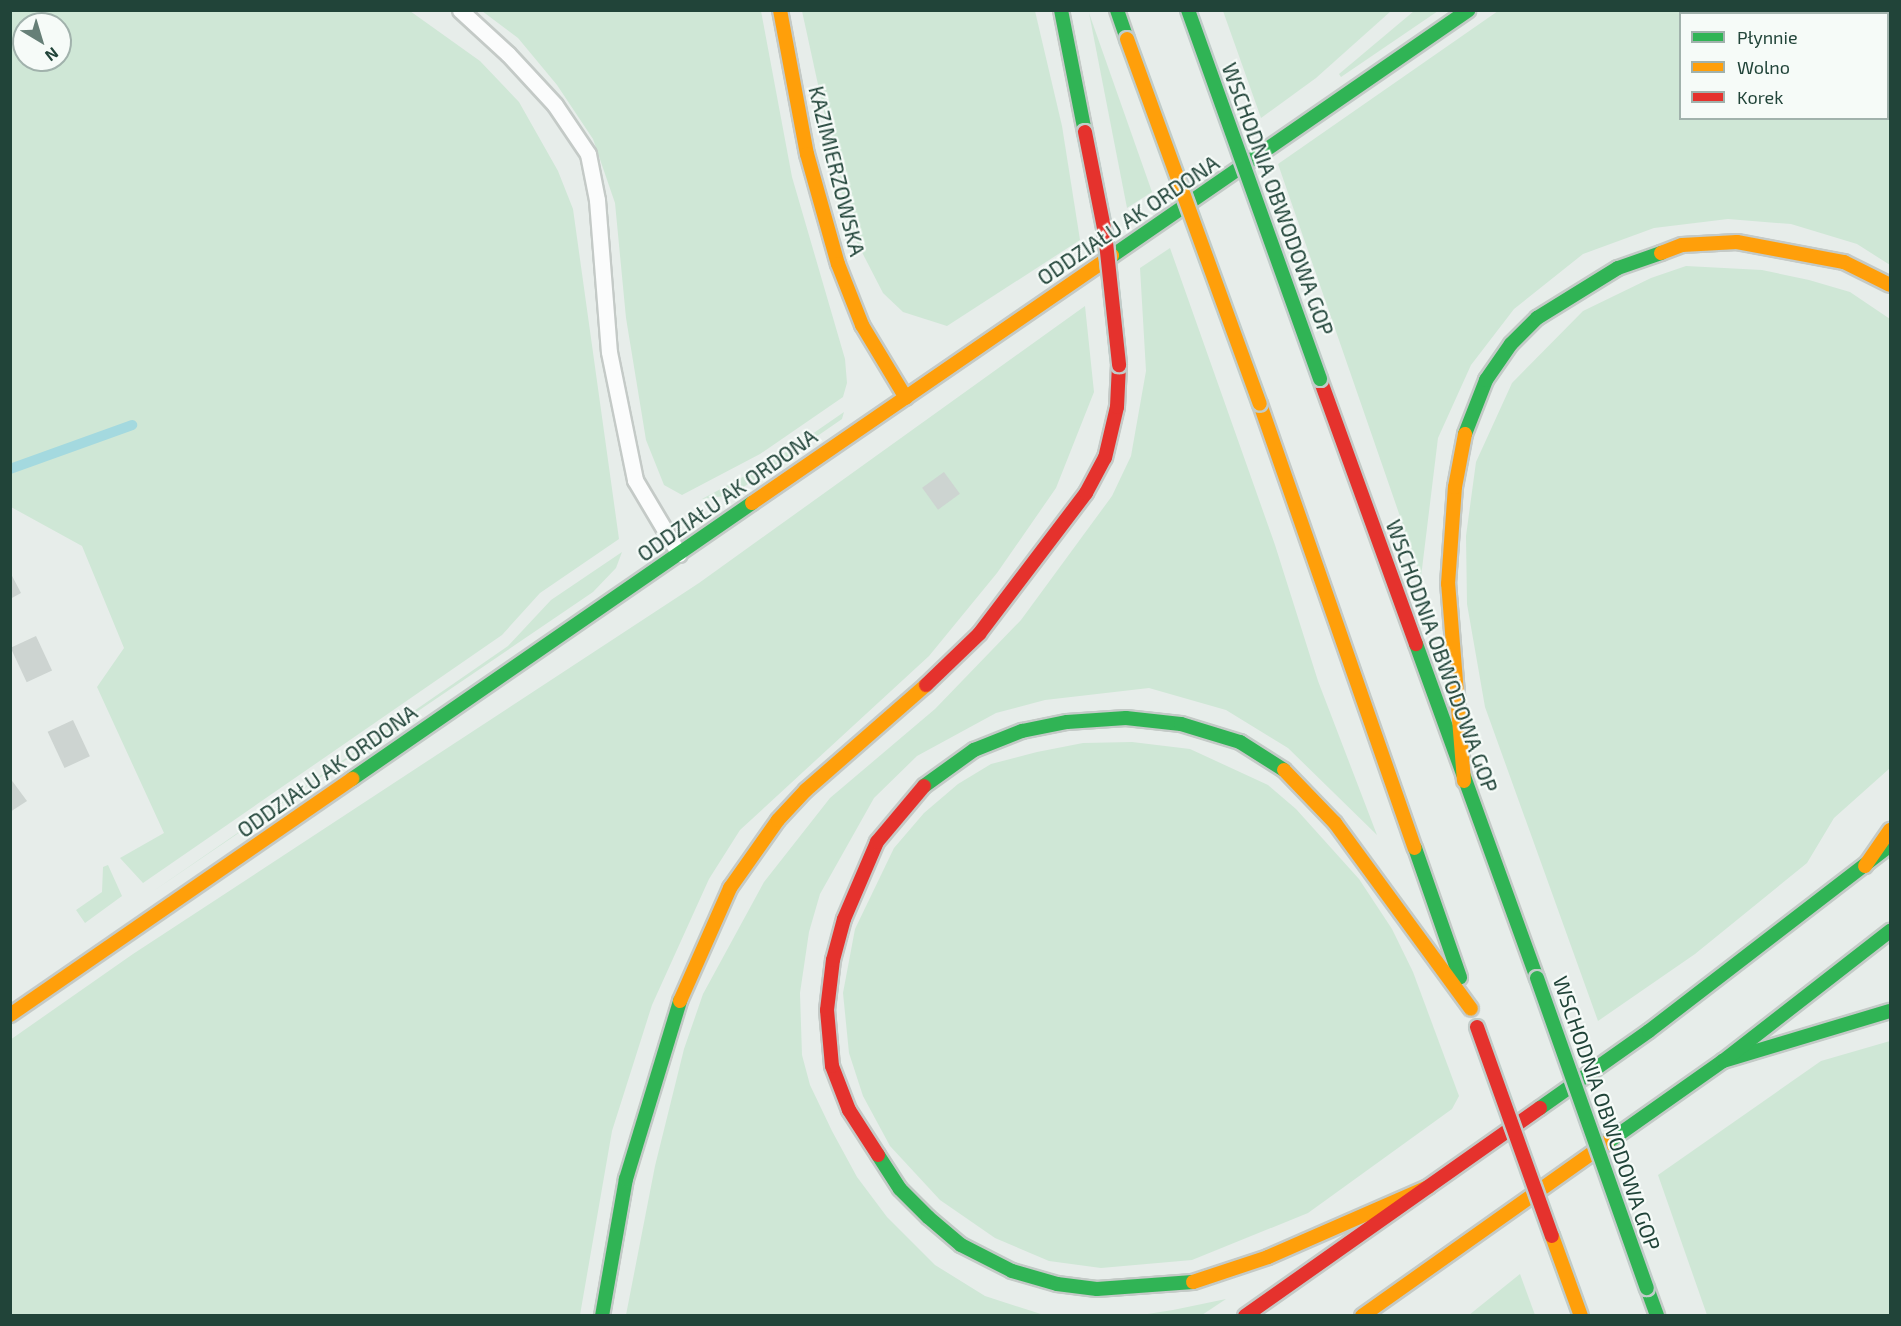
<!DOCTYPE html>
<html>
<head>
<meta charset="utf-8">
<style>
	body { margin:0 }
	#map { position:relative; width:1901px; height:1326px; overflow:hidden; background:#e7edea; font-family:"Exo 2",sans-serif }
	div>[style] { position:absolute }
	.green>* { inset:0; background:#cfe7d6 }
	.stream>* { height:10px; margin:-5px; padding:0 5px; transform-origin:5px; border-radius:5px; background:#a4d9df }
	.building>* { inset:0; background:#cdd4d1; transform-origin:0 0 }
	.roads { filter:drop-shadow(2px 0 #c4cac7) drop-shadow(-2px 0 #c4cac7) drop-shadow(0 2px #c4cac7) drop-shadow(0 -2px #c4cac7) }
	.lane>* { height:15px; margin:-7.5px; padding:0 7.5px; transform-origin:7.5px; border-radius:7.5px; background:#fbfcfc }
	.fast>* { height:14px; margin:-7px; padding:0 7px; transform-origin:7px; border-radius:7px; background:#30b455 }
	.slow>* { height:14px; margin:-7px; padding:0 7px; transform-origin:7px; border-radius:7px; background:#ff9f0a }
	.jam>* { height:14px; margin:-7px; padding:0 7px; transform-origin:7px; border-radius:7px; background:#e5322d }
	.bridges { filter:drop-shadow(2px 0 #c1ccc9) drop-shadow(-2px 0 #c1ccc9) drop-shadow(0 2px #c1ccc9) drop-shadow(0 -2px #c1ccc9) }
	.fast-bridge>* { height:14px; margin:-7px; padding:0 7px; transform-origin:7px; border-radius:7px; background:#30b455 }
	.slow-bridge>* { height:14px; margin:-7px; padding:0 7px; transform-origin:7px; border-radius:7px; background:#ff9f0a }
	.jam-bridge>* { height:14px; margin:-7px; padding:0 7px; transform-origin:7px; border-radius:7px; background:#e5322d }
	span { translate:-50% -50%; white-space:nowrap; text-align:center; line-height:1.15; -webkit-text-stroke:4.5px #f6fbf8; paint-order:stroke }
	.street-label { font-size:21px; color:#214439 }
	.frame { position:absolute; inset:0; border:12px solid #214439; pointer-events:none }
	.legend { position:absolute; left:1679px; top:12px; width:210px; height:108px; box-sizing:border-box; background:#f6fbf8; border:2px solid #a1b2ac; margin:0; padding:8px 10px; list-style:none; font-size:18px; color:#214439 }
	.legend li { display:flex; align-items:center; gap:12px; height:30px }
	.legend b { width:30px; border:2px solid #a1b2ac }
	.north { position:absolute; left:12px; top:12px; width:60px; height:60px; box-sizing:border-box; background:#f6fbf8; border:2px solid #a1b2ac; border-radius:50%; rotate:142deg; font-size:16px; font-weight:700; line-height:24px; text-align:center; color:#214439 }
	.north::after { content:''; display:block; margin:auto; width:21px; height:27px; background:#667f77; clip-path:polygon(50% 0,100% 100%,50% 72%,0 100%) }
</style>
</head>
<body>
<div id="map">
	<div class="green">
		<div style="clip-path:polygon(evenodd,10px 11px,410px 11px,480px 61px,519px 102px,558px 171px,573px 209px,619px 539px,540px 593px,502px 635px,143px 883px,120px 858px,164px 833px,97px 687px,124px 648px,82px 546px,11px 507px,10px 11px,24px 24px,60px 24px,60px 60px,24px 60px,24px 24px)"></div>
		<div style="clip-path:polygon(482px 11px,761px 11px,792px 177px,845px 359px,847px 383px,843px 397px,760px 454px,682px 495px,664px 485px,646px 440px,626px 318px,615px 203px,593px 139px,557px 85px,518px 38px)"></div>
		<div style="clip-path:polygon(802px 11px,1035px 11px,1062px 126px,1080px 240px,947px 326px,903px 312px,883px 293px,849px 227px)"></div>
		<div style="clip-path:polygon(1223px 11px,1223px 10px,1391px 11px,1316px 78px,1261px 118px)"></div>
		<div style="clip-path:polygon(1414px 11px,1438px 11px,1341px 77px,1339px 74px)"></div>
		<div style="clip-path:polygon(evenodd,1498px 11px,1890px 11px,1890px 265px,1857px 244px,1791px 224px,1728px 219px,1654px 228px,1583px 254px,1514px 309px,1471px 365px,1438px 438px,1421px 577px,1278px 164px,1498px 11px,1680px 14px,1888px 14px,1888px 118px,1680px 118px,1680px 14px)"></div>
		<div style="clip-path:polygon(1089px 13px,1152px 192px,1127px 208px)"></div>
		<div style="clip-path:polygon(1170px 248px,1275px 545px,1318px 681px,1377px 835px,1288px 748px,1226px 710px,1149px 688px,1045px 700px,996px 713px,917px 756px,874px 798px,820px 894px,809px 932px,800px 993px,802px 1055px,810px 1085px,832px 1131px,857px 1177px,887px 1217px,935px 1265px,985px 1296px,1044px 1315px,626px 1315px,655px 1166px,684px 1049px,703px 994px,764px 882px,830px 798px,935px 709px,1021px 620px,1112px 496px,1131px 456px,1146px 371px,1140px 268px)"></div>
		<div style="clip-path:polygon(1686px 266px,1762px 270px,1809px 280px,1850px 292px,1890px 319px,1890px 768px,1834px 818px,1807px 863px,1695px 954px,1598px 1021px,1485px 707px,1467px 604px,1466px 536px,1476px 462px,1512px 383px,1583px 311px,1651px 278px)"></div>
		<div style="clip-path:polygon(1085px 306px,1094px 392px,1056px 488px,997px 573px,929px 656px,740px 830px,709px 879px,652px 1005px,612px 1131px,580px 1315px,11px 1315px,10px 1040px,133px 954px,699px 583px)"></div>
		<div style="clip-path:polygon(844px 412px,842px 419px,732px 495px,702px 499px,776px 459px)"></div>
		<div style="clip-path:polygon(622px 552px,616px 568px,593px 592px,152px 892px,508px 646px,551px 600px)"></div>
		<div style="clip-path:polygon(1132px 742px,1190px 749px,1268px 785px,1296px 809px,1359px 879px,1392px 929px,1413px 972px,1459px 1096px,1452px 1109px,1308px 1213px,1192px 1260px,1101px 1268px,1049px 1261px,995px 1238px,940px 1200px,890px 1146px,863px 1096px,849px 1053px,843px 993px,855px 929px,894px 848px,924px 813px,958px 784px,991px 764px,1037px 752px,1083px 743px)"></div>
		<div style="clip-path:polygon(108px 865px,122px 896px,85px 923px,76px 910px,102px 892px,103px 867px)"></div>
		<div style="clip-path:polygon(1890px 1041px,1890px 1315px,1707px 1315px,1658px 1175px,1821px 1061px)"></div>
		<div style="clip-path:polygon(1520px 1274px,1535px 1315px,1469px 1315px)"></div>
		<div style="clip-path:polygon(1226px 1299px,1202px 1315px,1141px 1315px,1173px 1310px)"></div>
	</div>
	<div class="stream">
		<div style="left:10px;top:469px;width:130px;rotate:-19.8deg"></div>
	</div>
	<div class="building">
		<div style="left:944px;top:472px;width:27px;height:27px;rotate:54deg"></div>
		<div style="clip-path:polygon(10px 572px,21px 593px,10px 599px)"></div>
		<div style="left:36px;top:636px;width:38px;height:28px;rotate:65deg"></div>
		<div style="left:73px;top:720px;width:40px;height:28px;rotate:65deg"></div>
		<div style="clip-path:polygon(10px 778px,27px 801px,10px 812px)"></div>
	</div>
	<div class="roads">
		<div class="lane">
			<div style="left:460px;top:10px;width:65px;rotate:42.5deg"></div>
			<div style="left:508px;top:54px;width:69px;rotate:47.3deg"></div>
			<div style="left:555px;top:105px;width:59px;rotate:56deg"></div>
			<div style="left:588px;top:154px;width:47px;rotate:78.9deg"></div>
			<div style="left:597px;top:200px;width:152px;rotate:85.5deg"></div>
			<div style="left:609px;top:352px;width:131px;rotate:78.5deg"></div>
			<div style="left:635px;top:480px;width:86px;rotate:59.3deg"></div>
		</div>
		<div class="fast">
			<div style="left:1061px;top:10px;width:124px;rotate:78.9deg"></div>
			<div style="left:1117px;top:10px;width:31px;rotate:71deg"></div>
			<div style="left:1112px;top:256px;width:433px;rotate:-34.6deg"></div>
			<div style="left:1465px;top:434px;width:58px;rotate:-68.7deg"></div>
			<div style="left:1486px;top:380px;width:44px;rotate:-55.2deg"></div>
			<div style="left:1511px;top:344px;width:37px;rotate:-45deg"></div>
			<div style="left:1537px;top:318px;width:95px;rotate:-31.7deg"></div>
			<div style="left:1618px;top:268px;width:46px;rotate:-19.2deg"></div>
			<div style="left:1416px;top:644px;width:355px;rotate:70.1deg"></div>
			<div style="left:352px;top:779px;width:486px;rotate:-34.6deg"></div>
			<div style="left:924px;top:786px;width:62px;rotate:-35.8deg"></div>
			<div style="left:974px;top:750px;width:52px;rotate:-21.6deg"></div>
			<div style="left:1022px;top:731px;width:46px;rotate:-11.3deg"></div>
			<div style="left:1067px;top:722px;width:59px;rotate:-3.9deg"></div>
			<div style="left:1126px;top:718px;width:55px;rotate:6.2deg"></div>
			<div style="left:1181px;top:724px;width:62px;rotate:17deg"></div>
			<div style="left:1240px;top:742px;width:52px;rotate:32.5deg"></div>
			<div style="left:1415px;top:848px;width:137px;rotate:70.8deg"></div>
			<div style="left:1723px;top:1061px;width:174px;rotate:-16.7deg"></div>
			<div style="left:1540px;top:1108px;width:133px;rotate:-35.2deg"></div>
			<div style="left:1649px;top:1031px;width:302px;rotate:-37.6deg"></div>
			<div style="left:1608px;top:1142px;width:141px;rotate:-35.2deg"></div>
			<div style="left:1723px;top:1061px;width:212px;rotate:-37.9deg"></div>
			<div style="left:878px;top:1155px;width:40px;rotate:57.1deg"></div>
			<div style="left:900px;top:1189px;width:40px;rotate:45deg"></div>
			<div style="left:928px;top:1217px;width:43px;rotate:40.3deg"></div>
			<div style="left:961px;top:1245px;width:57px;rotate:27deg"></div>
			<div style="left:1012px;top:1271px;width:47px;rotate:16.1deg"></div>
			<div style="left:1057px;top:1284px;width:40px;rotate:7.1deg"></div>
			<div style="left:1097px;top:1289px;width:96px;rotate:-4.2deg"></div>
			<div style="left:1647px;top:1288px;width:30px;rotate:70deg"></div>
			<div style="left:602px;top:1316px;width:139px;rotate:-80.1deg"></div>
			<div style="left:626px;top:1179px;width:186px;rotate:-73.1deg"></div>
		</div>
		<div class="slow">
			<div style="left:780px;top:10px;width:147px;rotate:79.4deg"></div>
			<div style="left:807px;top:154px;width:114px;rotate:74.3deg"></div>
			<div style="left:838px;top:264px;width:66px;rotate:68.5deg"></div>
			<div style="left:862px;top:325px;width:85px;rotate:58.9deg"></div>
			<div style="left:1661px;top:253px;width:22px;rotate:-21deg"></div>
			<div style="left:1682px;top:245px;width:55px;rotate:-3.1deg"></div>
			<div style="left:1737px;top:242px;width:109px;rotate:10.6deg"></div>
			<div style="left:1844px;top:262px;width:51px;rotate:26.6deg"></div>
			<div style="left:1260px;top:404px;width:470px;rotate:70.8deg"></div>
			<div style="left:752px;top:503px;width:437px;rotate:-34.5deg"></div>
			<div style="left:1284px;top:770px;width:74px;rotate:46.1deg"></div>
			<div style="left:1335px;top:823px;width:230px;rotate:53.8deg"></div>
			<div style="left:1464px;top:781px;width:198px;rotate:-94.6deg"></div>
			<div style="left:1448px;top:584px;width:97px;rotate:-85.9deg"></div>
			<div style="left:1455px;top:487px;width:54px;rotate:-79.3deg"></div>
			<div style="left:1865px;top:866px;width:44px;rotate:-55.2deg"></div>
			<div style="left:680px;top:1001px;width:124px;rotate:-66.1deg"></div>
			<div style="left:730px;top:888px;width:83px;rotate:-54.8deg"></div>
			<div style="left:778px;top:820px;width:41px;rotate:-47deg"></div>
			<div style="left:806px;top:790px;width:159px;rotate:-41.2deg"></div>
			<div style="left:10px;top:1015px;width:416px;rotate:-34.6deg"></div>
			<div style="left:1193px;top:1282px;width:79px;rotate:-18.4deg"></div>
			<div style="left:1268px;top:1257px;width:175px;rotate:-23.6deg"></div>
			<div style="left:1362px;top:1316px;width:301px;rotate:-35.3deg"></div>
		</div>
		<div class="jam">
			<div style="left:1320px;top:379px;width:282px;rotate:70.1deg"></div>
			<div style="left:926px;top:685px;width:74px;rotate:-43.9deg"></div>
			<div style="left:979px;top:634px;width:177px;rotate:-52.8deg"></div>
			<div style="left:1086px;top:493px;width:40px;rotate:-62deg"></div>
			<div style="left:1105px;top:458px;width:52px;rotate:-76.8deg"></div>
			<div style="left:1117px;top:407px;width:42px;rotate:-87.3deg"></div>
			<div style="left:878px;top:1155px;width:54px;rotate:-122.8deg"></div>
			<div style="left:849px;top:1110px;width:47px;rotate:-111.1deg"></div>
			<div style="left:832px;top:1066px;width:56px;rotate:-95.1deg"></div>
			<div style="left:827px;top:1010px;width:50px;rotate:-83.2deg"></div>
			<div style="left:833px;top:960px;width:42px;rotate:-75deg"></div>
			<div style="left:844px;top:919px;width:84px;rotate:-66.8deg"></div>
			<div style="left:877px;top:842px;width:73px;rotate:-50deg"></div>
			<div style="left:1245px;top:1316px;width:361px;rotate:-35.2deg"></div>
		</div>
	</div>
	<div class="bridges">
		<div class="fast-bridge">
			<div style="left:1188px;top:10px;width:392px;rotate:70.3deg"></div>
			<div style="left:1537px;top:978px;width:329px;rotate:70.5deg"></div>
		</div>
		<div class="slow-bridge">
			<div style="left:1127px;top:39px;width:388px;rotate:70deg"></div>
			<div style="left:1552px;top:1236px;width:85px;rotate:70.1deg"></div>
		</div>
		<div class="jam-bridge">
			<div style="left:1085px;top:132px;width:103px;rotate:78.8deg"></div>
			<div style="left:1105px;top:233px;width:133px;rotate:83.9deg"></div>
			<div style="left:1477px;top:1027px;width:222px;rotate:70.3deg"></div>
		</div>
	</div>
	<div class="street-label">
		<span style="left:837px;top:171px;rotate:76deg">KAZIMIERZOWSKA</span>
		<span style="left:1278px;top:199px;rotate:70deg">WSCHODNIA OBWODOWA GOP</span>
		<span style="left:1128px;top:220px;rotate:-34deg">ODDZIAŁU AK ORDONA</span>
		<span style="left:727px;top:495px;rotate:-35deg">ODDZIAŁU AK ORDONA</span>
		<span style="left:1442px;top:656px;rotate:70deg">WSCHODNIA OBWODOWA GOP</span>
		<span style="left:327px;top:771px;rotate:-35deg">ODDZIAŁU AK ORDONA</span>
		<span style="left:1607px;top:1113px;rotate:71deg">WSCHODNIA OBWODOWA GOP</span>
	</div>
	<div class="frame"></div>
	<ul class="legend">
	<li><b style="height:8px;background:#30b455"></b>Płynnie</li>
	<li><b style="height:8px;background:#ff9f0a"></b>Wolno</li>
	<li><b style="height:8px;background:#e5322d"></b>Korek</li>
	</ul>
	<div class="north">N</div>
</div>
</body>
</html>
